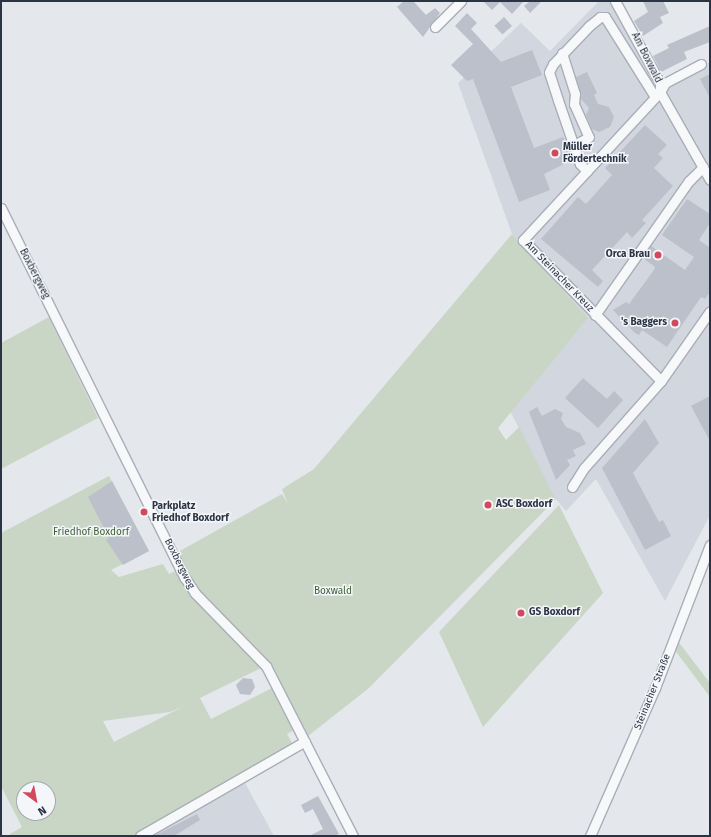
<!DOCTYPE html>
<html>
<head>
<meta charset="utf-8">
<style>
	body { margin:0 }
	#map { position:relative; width:711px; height:837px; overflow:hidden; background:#e4e7ec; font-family:"Fira Sans",sans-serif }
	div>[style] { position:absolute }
	.built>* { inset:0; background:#d2d6de }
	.green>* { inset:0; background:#c9d6c5 }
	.building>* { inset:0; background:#bbc0ca; transform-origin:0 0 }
	.roads { filter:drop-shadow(1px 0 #a9aeb7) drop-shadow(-1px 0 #a9aeb7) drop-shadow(0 1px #a9aeb7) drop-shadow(0 -1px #a9aeb7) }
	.minor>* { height:9px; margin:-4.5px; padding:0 4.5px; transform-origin:4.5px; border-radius:4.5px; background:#f7f8fa }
	.dots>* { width:11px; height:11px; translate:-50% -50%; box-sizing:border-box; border:2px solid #f4f6f9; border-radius:50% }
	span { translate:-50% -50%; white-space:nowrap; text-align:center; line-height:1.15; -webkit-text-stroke:3px #f4f6f9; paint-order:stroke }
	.street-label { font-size:10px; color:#2b3445 }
	.poi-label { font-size:10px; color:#2b3445; font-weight:700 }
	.left { translate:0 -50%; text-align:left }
	.right { translate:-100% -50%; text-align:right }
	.park-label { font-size:10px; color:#3f6138 }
	.frame { position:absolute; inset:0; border:2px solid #2b3445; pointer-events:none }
	.north { position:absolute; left:16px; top:781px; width:40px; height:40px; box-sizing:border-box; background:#f4f6f9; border:1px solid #a4a8b1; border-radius:50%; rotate:148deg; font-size:11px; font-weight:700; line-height:16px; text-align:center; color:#2b3445 }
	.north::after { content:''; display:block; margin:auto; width:14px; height:18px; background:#d1495b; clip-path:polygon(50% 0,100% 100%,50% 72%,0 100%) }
</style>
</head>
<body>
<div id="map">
	<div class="built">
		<div style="clip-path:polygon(599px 1px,612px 1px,662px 86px,710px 62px,710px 515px,665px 601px,596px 479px,566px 511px,556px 499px,510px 411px,588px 318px,512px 234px,458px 83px,521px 23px,550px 51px)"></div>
		<div style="clip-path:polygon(244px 781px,274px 836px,148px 836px)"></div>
	</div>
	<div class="green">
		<div style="clip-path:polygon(evenodd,512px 234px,588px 318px,498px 428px,506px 440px,519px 427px,556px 499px,369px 688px,308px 736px,271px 663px,200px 698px,211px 719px,272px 688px,294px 730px,287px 734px,293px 745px,134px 836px,11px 836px,10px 834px,22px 827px,1px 786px,1px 533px,109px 476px,149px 551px,111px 570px,119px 577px,163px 564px,169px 574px,185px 566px,178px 552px,282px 494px,288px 504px,282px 489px,314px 469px,512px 234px,184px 706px,114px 742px,103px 721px,170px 712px,184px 706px,512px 234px,24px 789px,48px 789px,48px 813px,24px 813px,24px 789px)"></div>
		<div style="clip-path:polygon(49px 317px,98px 418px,1px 469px,1px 343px)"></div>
		<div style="clip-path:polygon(559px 505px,603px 593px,483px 727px,439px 632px)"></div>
		<div style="clip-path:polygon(677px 640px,710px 683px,710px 697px,674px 649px)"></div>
	</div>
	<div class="building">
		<div style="clip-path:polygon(404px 1px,413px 1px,426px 15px,435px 8px,440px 13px,423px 37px,397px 7px)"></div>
		<div style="clip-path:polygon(483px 1px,524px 1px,512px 14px,500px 2px,492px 10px)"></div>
		<div style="clip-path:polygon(530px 1px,542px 1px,530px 13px,524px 6px)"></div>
		<div style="clip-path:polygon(643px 1px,663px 1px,669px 13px,660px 17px,663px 23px,643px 36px,634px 21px,648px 12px)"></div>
		<div style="clip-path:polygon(467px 13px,477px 23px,471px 29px,501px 62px,532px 50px,542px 75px,511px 87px,534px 148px,563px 137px,572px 160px,544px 174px,550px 190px,519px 202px,473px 79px,467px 81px,451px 65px,473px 44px,455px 26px)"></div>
		<div style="left:504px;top:17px;width:12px;height:13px;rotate:48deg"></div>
		<div style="clip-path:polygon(710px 26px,710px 42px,684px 52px,687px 59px,661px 72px,653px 56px,669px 48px,667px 45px)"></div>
		<div style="clip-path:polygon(587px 72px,597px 93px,594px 95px,598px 104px,609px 107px,614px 117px,610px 127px,599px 132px,592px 129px,586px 115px,589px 108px,581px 99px,576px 77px)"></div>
		<div style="clip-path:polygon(710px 74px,710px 98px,700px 79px)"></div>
		<div style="clip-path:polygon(645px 125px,667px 145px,658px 154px,663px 158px,654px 168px,673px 186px,642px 220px,646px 223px,632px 238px,627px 232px,592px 270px,603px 281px,598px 287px,541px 239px,578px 197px,586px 204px,612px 175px,605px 168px)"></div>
		<div style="clip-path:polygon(687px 199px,710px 214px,710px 223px,699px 240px,710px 248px,710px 292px,705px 299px,701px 297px,667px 347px,642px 330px,639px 335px,635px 333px,613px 310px,626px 302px,629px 304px,654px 270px,655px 267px,643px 258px,651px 246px,685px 270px,694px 257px,662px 235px)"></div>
		<div style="clip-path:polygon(583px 378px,607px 399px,614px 391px,623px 400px,598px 428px,565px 398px)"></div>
		<div style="clip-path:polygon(710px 396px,710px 441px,691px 406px)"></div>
		<div style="clip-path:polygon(537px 407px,542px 416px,555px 409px,563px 413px,561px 419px,566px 427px,580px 433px,586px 444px,573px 450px,576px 456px,567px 460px,570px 465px,556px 480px,529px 412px)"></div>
		<div style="clip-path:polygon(645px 419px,659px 443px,633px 473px,659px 522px,663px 520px,671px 536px,645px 550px,602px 468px)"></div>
		<div style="clip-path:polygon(112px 481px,149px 551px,123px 565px,106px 540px,109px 538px,88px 497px)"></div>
		<div style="clip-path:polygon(243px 678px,252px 679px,255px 687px,250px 695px,240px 694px,236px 685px)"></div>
		<div style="clip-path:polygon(318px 796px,339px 834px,334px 836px,309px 836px,323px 829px,313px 809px,305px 813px,301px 805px)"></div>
		<div style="clip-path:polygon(197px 814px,200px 820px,174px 836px,154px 836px)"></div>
	</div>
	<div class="roads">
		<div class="minor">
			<div style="left:615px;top:1px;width:94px;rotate:61.2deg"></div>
			<div style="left:660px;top:83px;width:9px;rotate:90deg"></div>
			<div style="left:435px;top:27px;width:37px;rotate:-45deg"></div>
			<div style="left:562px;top:53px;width:43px;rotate:72.4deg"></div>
			<div style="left:575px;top:94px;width:10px;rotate:96deg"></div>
			<div style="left:574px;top:104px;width:36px;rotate:66deg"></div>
			<div style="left:589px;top:137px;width:17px;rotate:152deg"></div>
			<div style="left:701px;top:64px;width:41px;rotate:152.2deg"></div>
			<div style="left:665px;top:83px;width:10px;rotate:119deg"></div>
			<div style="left:660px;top:92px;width:202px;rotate:132.8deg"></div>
			<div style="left:523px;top:240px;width:197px;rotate:45.6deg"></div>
			<div style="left:661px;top:381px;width:85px;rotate:-55deg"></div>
			<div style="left:660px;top:92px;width:101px;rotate:60.4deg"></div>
			<div style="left:587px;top:171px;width:10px;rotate:-135deg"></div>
			<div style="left:580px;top:164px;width:68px;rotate:-109deg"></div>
			<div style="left:558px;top:100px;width:29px;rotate:-108deg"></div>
			<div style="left:549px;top:72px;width:9px;rotate:-63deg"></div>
			<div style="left:553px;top:64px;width:52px;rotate:-46.5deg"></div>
			<div style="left:589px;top:26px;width:14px;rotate:-39deg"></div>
			<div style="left:600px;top:17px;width:5px"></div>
			<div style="left:605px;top:17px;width:94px;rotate:58deg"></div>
			<div style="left:1px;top:208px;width:413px;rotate:63.6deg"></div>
			<div style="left:185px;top:578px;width:18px;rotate:56deg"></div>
			<div style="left:195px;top:593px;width:102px;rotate:45.8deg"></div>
			<div style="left:266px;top:666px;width:191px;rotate:62.9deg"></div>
			<div style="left:595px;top:315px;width:164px;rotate:-55deg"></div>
			<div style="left:689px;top:181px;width:20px;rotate:-45deg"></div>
			<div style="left:572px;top:487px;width:22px;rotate:-58deg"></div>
			<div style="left:584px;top:468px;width:116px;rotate:-48.5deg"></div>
			<div style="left:140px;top:836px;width:190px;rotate:-29.9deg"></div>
			<div style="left:590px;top:836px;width:162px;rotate:-66.3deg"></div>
			<div style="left:655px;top:688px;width:153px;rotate:-69deg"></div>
		</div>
	</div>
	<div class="dots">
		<div style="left:555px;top:153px;background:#d1495b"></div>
		<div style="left:658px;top:255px;background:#d1495b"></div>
		<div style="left:675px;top:323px;background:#d1495b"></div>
		<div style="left:488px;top:505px;background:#d1495b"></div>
		<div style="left:144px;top:512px;background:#d1495b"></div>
		<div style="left:521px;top:613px;background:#d1495b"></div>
	</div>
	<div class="street-label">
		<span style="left:646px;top:58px;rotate:63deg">Am Boxwald</span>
		<span style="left:34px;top:274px;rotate:63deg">Boxbergweg</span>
		<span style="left:559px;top:277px;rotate:46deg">Am Steinacher Kreuz</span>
		<span style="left:179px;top:564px;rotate:63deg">Boxbergweg</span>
		<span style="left:653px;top:692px;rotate:-68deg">Steinacher Straße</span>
	</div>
	<div class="poi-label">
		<span class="left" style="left:563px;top:153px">Müller<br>Fördertechnik</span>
		<span class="right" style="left:650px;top:255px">Orca Brau</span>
		<span class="right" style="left:667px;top:323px">'s Baggers</span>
		<span class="left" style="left:496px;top:505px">ASC Boxdorf</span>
		<span class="left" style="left:152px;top:512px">Parkplatz<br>Friedhof Boxdorf</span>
		<span class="left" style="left:529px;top:613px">GS Boxdorf</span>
	</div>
	<div class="park-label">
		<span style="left:91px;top:533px">Friedhof Boxdorf</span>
		<span style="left:333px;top:592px">Boxwald</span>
	</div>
	<div class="frame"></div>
	<div class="north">N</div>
</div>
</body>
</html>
